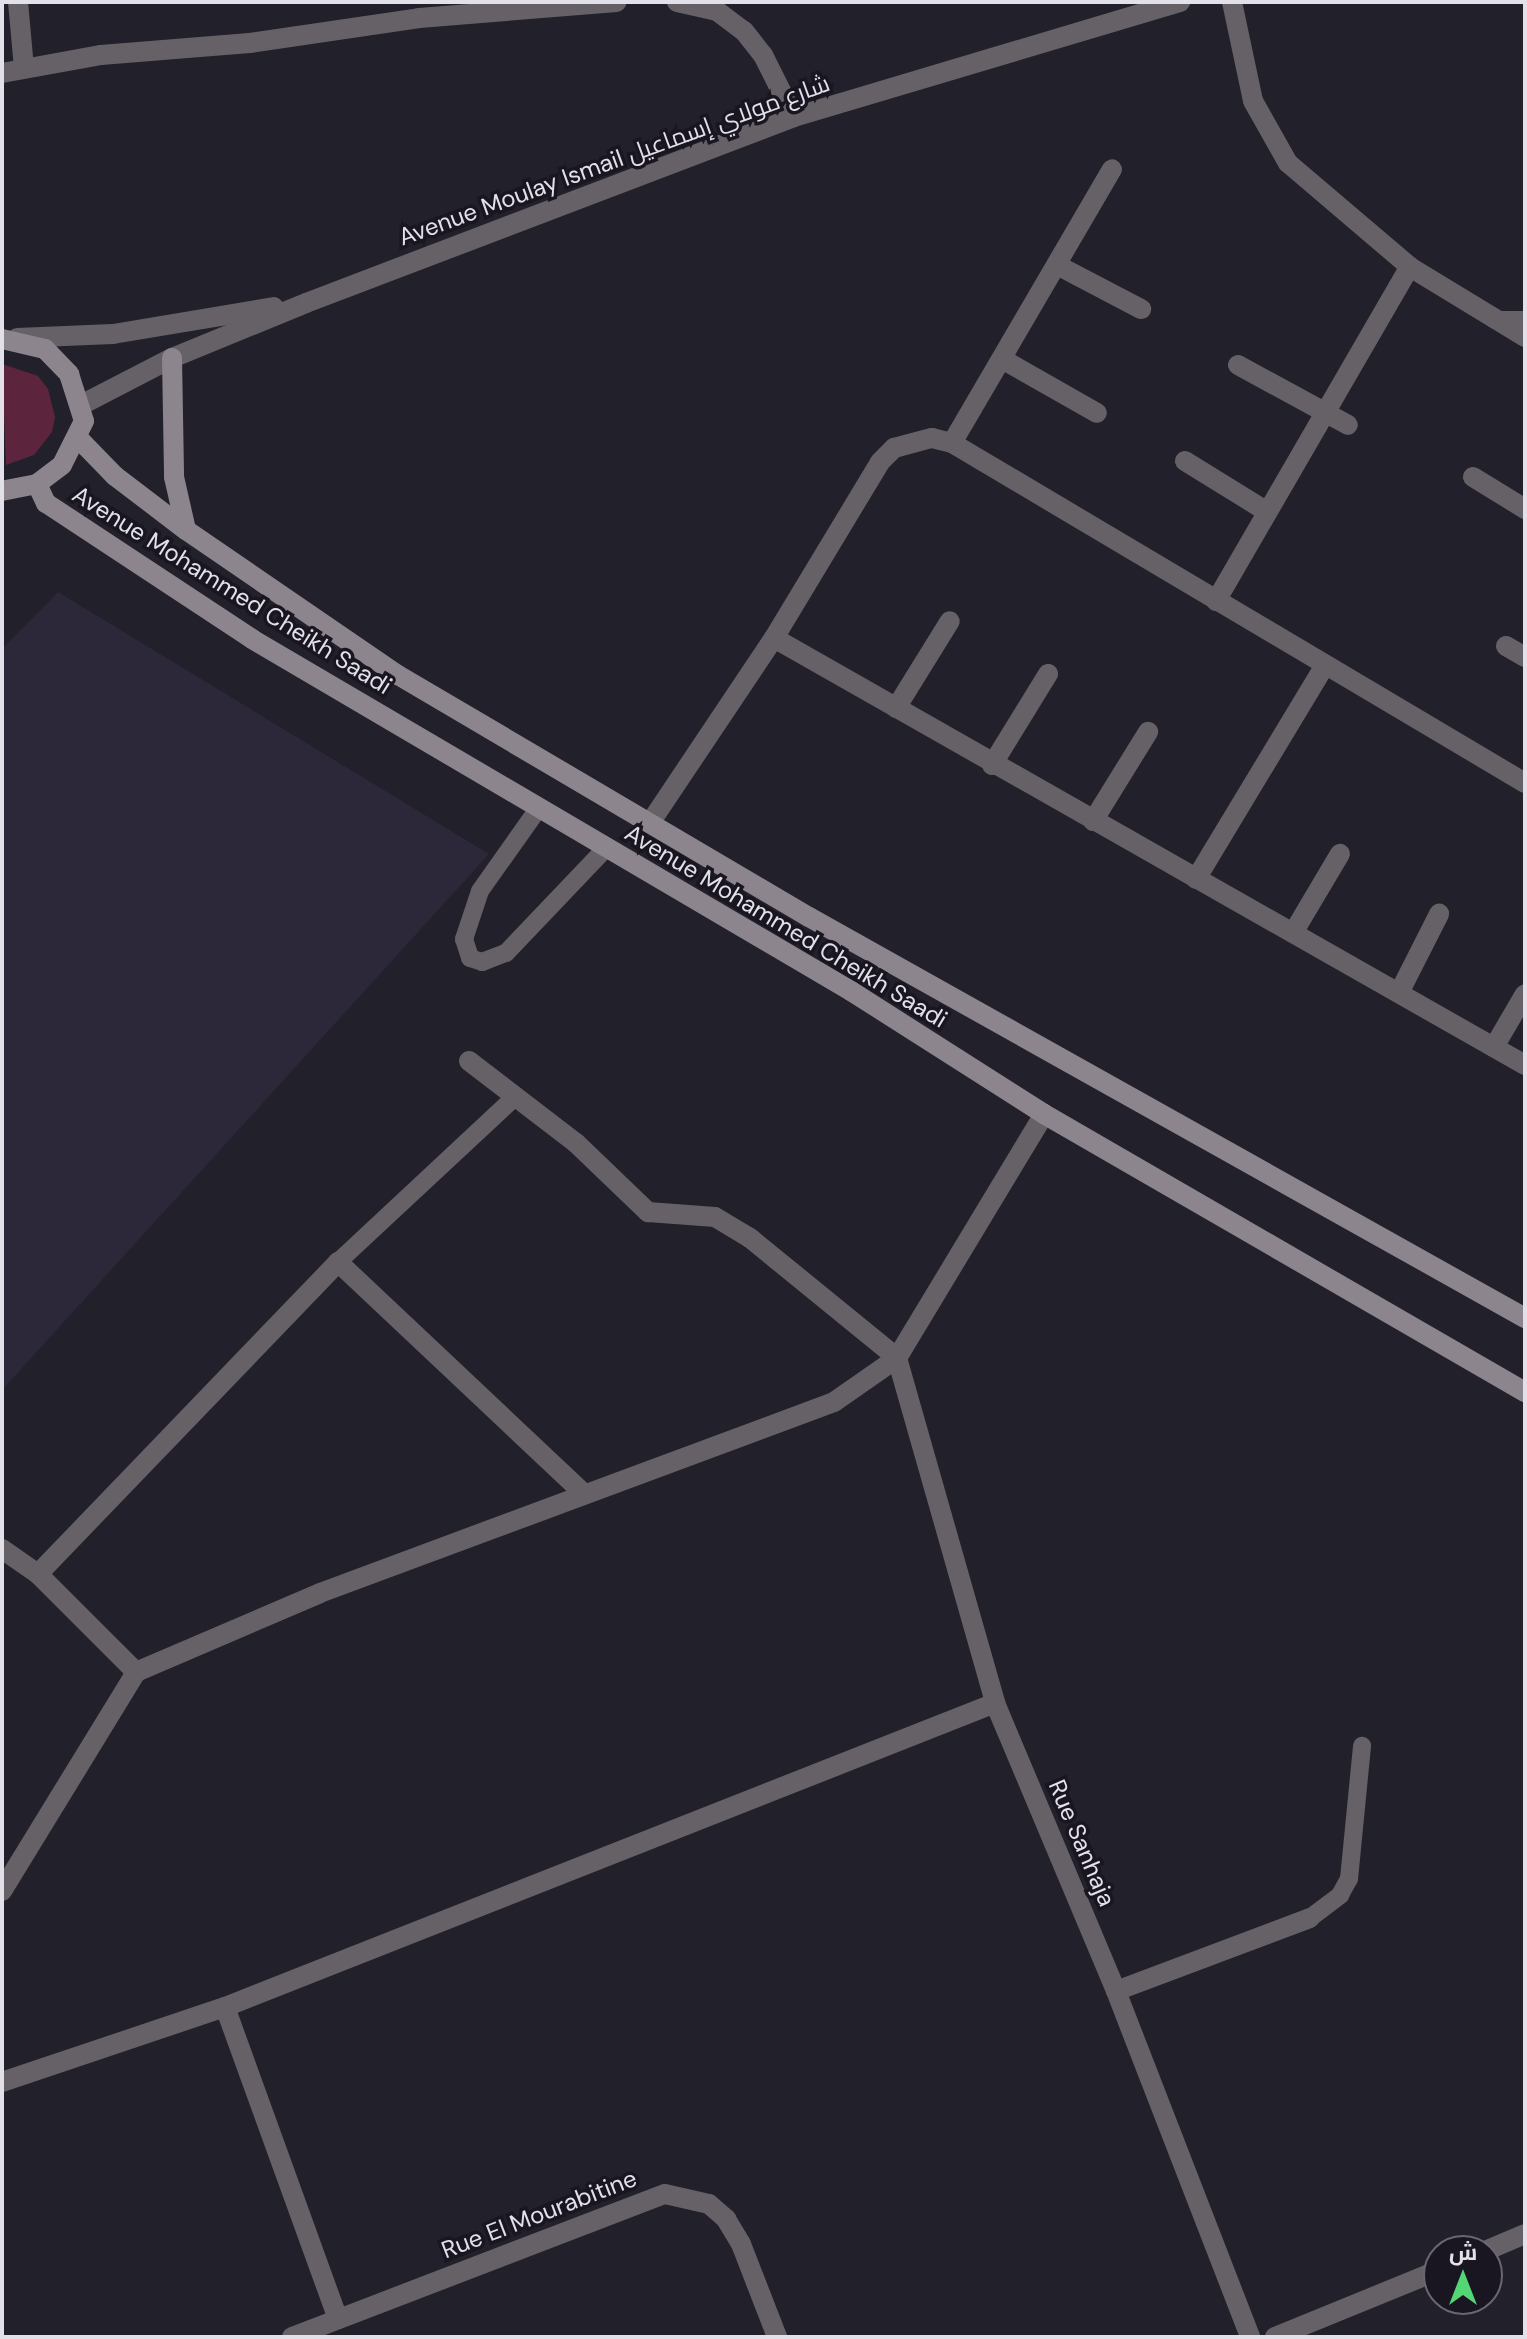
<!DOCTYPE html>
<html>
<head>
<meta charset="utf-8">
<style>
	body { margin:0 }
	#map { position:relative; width:1527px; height:2339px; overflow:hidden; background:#22202b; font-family:"DM Sans",Cairo,sans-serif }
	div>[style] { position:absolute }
	.built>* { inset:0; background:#2d2839 }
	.green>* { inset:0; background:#5d243d }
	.service>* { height:18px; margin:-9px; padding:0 9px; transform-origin:9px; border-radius:9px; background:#666166 }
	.minor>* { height:20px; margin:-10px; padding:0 10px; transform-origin:10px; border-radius:10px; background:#666166 }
	.tertiary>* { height:20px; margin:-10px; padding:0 10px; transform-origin:10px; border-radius:10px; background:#666166 }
	.secondary>* { height:20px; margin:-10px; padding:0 10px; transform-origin:10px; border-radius:10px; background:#8d858d }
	span { translate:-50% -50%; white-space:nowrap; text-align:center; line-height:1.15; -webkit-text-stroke:7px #191621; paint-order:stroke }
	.street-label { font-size:24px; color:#e2e1e9 }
	.frame { position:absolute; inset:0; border:4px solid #e2e1e9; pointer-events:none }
	.north { position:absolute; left:1423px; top:2235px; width:80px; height:80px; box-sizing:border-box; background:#191621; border:2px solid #696771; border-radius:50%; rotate:0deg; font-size:22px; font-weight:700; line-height:32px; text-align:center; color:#e2e1e9 }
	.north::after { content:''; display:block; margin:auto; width:28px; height:36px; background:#53d673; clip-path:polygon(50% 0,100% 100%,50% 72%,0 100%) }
</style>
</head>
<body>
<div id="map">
	<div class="built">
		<div style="clip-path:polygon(58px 592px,489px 854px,2px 1390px,2px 649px)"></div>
	</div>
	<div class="green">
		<div style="clip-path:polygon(2px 364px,38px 376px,48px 389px,55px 417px,52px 432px,34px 455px,6px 465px)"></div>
	</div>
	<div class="service">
		<div style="left:1495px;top:320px;width:30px"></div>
		<div style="left:538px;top:809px;width:100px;rotate:125.3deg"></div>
		<div style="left:480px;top:891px;width:51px;rotate:108.4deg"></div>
		<div style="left:464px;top:939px;width:20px;rotate:72deg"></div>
		<div style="left:470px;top:958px;width:13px;rotate:18deg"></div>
		<div style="left:482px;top:962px;width:26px;rotate:-21deg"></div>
		<div style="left:506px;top:953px;width:144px;rotate:-46.4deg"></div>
		<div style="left:338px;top:1262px;width:242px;rotate:-43deg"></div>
		<div style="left:1310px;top:1918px;width:38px;rotate:-37deg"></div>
		<div style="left:1340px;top:1895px;width:18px;rotate:-61deg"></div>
		<div style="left:1349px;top:1879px;width:134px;rotate:-84.4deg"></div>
	</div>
	<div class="minor">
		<div style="left:18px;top:2px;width:66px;rotate:84.8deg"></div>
		<div style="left:677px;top:2px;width:41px;rotate:12.7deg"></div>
		<div style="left:717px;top:11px;width:34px;rotate:37deg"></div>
		<div style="left:744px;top:31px;width:31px;rotate:52deg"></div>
		<div style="left:763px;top:55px;width:69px;rotate:63.4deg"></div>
		<div style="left:1232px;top:2px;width:101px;rotate:78deg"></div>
		<div style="left:1253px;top:101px;width:71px;rotate:60.6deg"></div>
		<div style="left:1288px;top:163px;width:160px;rotate:40.4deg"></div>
		<div style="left:1410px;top:267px;width:135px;rotate:31.3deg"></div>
		<div style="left:2px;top:73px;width:101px;rotate:-10.3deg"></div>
		<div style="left:101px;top:55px;width:149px;rotate:-4.6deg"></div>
		<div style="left:250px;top:43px;width:171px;rotate:-8.4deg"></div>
		<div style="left:419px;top:18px;width:198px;rotate:-4.6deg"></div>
		<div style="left:1057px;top:265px;width:95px;rotate:27.6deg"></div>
		<div style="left:1002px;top:359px;width:109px;rotate:29.6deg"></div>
		<div style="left:1238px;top:365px;width:125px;rotate:28.6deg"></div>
		<div style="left:952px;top:443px;width:317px;rotate:-59.7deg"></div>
		<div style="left:1185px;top:461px;width:95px;rotate:31.7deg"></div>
		<div style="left:1473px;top:477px;width:61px;rotate:31.6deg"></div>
		<div style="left:1216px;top:601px;width:386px;rotate:-59.9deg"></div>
		<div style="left:774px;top:638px;width:864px;rotate:29.62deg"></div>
		<div style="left:1506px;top:646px;width:22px;rotate:30deg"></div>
		<div style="left:896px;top:708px;width:102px;rotate:-58.2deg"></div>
		<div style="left:992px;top:765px;width:107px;rotate:-58.4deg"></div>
		<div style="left:1093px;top:821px;width:105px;rotate:-58.3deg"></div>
		<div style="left:650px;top:823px;width:223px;rotate:-56.2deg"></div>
		<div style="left:774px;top:638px;width:205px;rotate:-58.9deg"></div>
		<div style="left:880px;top:462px;width:20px;rotate:-45deg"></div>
		<div style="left:894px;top:448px;width:39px;rotate:-15deg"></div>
		<div style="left:932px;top:438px;width:21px;rotate:14deg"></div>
		<div style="left:952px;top:443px;width:666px;rotate:30.68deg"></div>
		<div style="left:1196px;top:879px;width:248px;rotate:-58.9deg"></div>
		<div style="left:1293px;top:933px;width:92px;rotate:-59.3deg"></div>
		<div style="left:1399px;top:993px;width:89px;rotate:-63.1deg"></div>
		<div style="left:1494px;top:1047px;width:61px;rotate:-59.7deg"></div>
		<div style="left:469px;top:1061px;width:135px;rotate:37.5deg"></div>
		<div style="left:576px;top:1143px;width:100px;rotate:43.8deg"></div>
		<div style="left:648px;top:1212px;width:67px;rotate:4.3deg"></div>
		<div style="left:715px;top:1217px;width:41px;rotate:31deg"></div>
		<div style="left:750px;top:1238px;width:190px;rotate:39.2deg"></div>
		<div style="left:897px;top:1358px;width:359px;rotate:74.1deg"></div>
		<div style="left:995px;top:1703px;width:312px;rotate:67.2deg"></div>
		<div style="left:1116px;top:1991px;width:371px;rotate:68.8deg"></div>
		<div style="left:2px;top:1549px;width:44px;rotate:34.8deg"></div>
		<div style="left:38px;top:1574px;width:139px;rotate:45deg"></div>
		<div style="left:38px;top:1574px;width:433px;rotate:-46.1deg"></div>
		<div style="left:338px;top:1262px;width:338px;rotate:43.3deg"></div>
		<div style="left:2px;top:1891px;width:257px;rotate:-58.5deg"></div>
		<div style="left:136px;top:1672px;width:200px;rotate:-23.2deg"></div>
		<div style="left:320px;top:1593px;width:548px;rotate:-20.38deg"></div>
		<div style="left:834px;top:1402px;width:77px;rotate:-34.9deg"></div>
		<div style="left:897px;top:1358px;width:285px;rotate:-58.9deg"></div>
		<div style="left:1116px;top:1991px;width:207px;rotate:-20.6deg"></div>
		<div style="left:225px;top:2007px;width:332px;rotate:70.1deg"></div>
		<div style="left:2px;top:2082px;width:235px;rotate:-18.6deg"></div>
		<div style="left:225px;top:2007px;width:828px;rotate:-21.54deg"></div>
		<div style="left:1485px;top:2251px;width:43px;rotate:-23deg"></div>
		<div style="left:292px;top:2337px;width:399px;rotate:-21deg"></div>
		<div style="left:665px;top:2194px;width:45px;rotate:12.8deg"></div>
		<div style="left:709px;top:2204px;width:23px;rotate:41deg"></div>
		<div style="left:726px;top:2219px;width:29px;rotate:59deg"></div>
		<div style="left:741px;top:2244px;width:100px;rotate:68.8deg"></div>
		<div style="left:1275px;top:2337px;width:177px;rotate:-22.2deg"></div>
	</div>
	<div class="tertiary">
		<div style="left:17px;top:338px;width:96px;rotate:-2.4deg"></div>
		<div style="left:113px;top:334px;width:163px;rotate:-9.5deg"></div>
		<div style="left:81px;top:405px;width:102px;rotate:-27.3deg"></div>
		<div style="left:172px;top:358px;width:145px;rotate:-22.3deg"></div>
		<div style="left:306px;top:303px;width:522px;rotate:-20.86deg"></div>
		<div style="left:794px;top:117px;width:403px;rotate:-16.6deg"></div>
	</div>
	<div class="secondary">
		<div style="left:2px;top:339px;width:44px;rotate:13.1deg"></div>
		<div style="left:45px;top:349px;width:35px;rotate:46deg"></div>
		<div style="left:69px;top:374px;width:49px;rotate:72.3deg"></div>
		<div style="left:84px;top:421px;width:49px;rotate:116.6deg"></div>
		<div style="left:62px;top:465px;width:31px;rotate:143deg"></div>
		<div style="left:37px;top:484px;width:36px;rotate:169deg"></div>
		<div style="left:172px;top:358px;width:119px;rotate:89deg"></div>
		<div style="left:174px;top:477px;width:54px;rotate:77.2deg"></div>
		<div style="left:78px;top:438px;width:53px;rotate:45.8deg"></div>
		<div style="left:115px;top:476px;width:89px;rotate:37.3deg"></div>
		<div style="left:186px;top:530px;width:257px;rotate:34.4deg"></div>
		<div style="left:398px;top:675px;width:477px;rotate:30.5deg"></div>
		<div style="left:809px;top:917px;width:821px;rotate:29.25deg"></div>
		<div style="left:37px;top:484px;width:21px;rotate:65deg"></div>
		<div style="left:46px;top:503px;width:247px;rotate:33.4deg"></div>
		<div style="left:252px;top:639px;width:695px;rotate:30.44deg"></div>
		<div style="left:851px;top:991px;width:229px;rotate:32.5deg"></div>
		<div style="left:1044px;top:1114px;width:556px;rotate:30.03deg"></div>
	</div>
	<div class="street-label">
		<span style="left:614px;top:160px;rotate:-20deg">Avenue Moulay Ismail شارع مولاي إسماعيل</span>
		<span style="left:232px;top:590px;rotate:32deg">Avenue Mohammed Cheikh Saadi</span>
		<span style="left:786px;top:926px;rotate:31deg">Avenue Mohammed Cheikh Saadi</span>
		<span style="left:1082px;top:1843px;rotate:67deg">Rue Sanhaja</span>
		<span style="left:539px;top:2214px;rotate:-21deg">Rue El Mourabitine</span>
	</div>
	<div class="frame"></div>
	<div class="north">ش</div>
</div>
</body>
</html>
